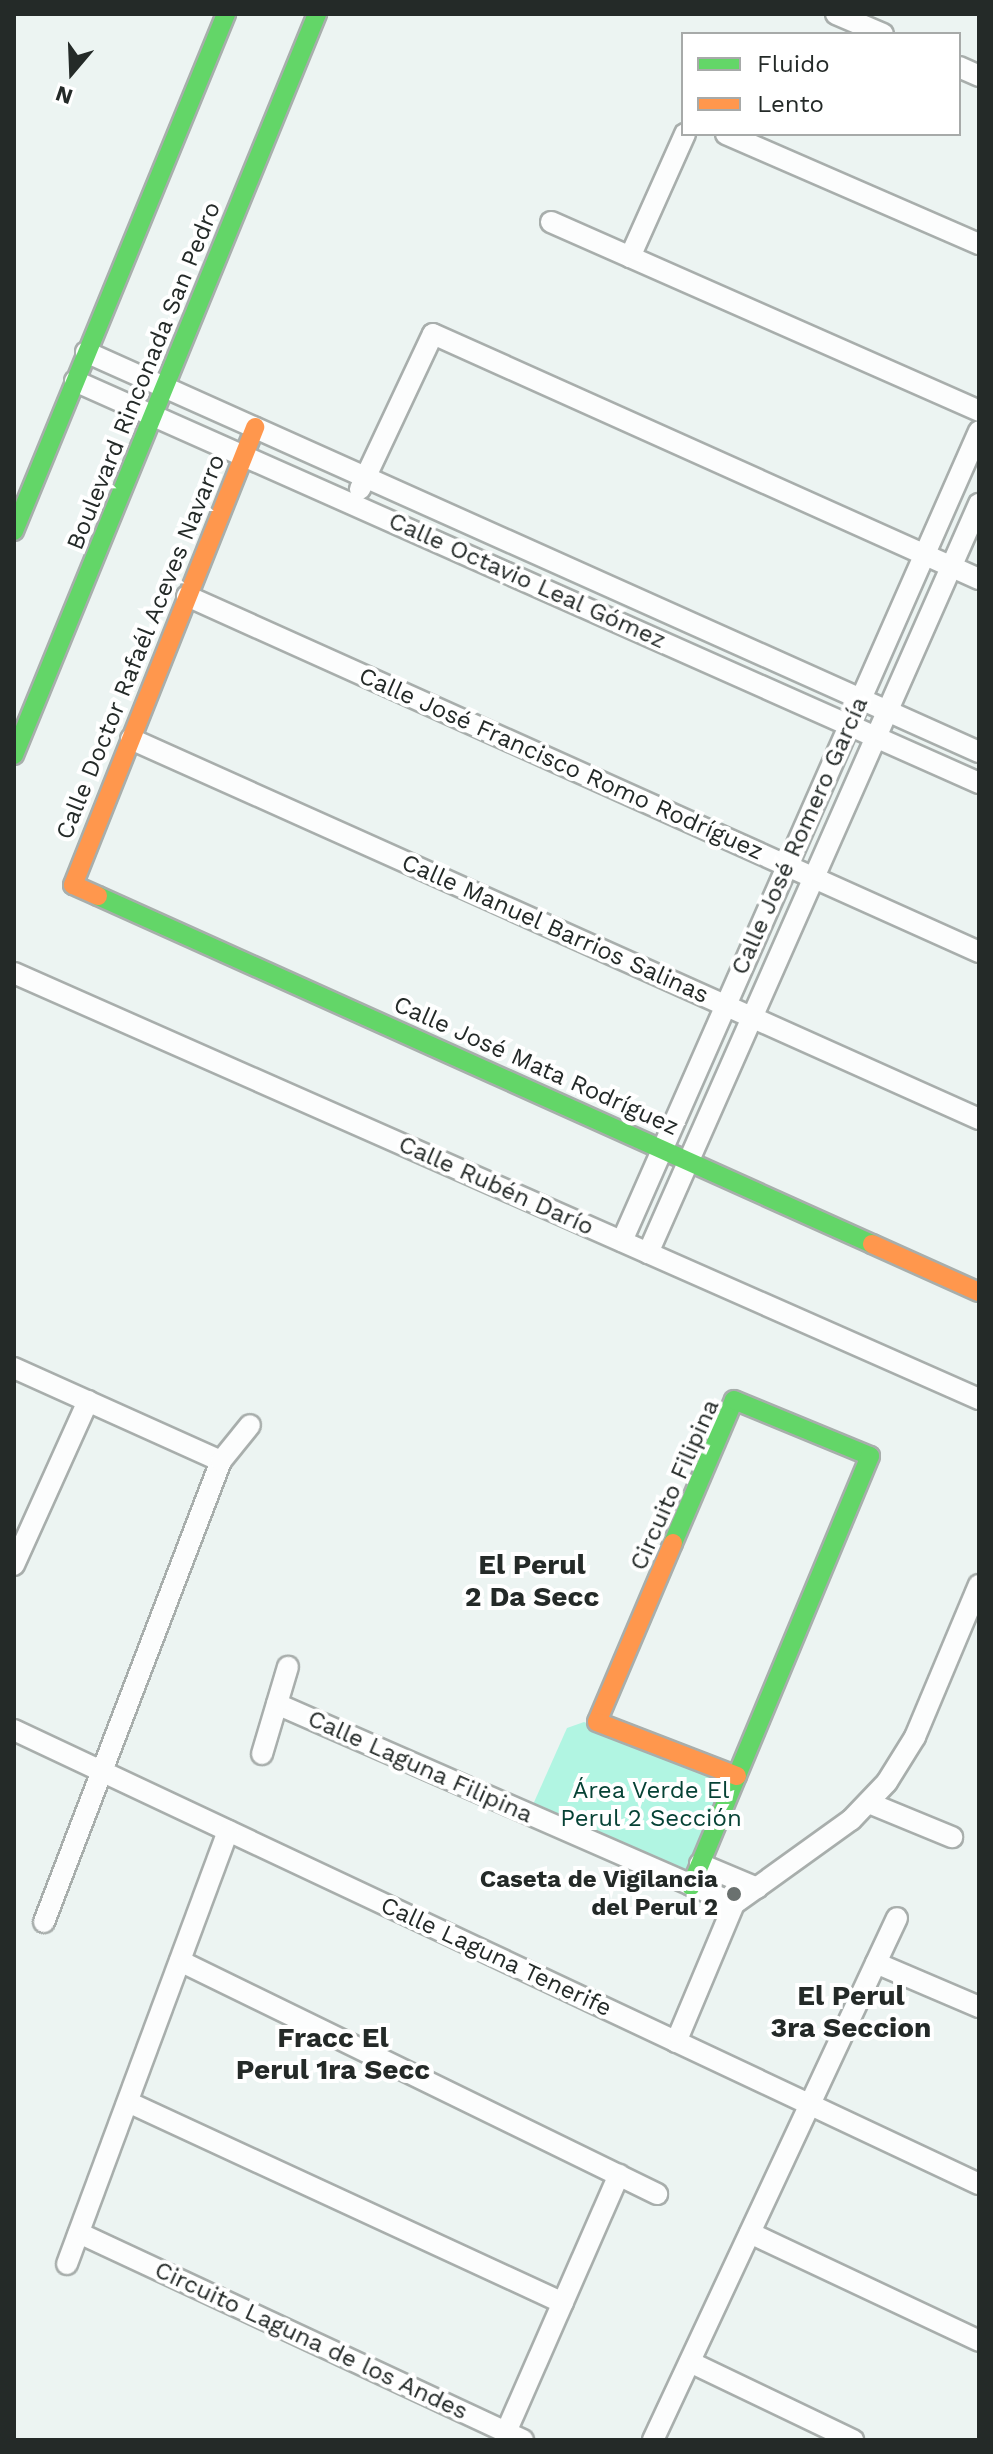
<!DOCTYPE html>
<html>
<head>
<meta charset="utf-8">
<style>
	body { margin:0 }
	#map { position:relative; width:993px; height:2454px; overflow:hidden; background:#ecf4f2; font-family:"Work Sans",sans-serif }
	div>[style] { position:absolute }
	.green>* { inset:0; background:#b1f5e2 }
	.roads { filter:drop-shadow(2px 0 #a8aeac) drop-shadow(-2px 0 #a8aeac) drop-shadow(0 2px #a8aeac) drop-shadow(0 -2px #a8aeac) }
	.street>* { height:20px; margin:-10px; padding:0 10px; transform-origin:10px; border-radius:10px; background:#fcfdfd }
	.fast>* { height:18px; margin:-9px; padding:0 9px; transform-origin:9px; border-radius:9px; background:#63d668 }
	.slow>* { height:18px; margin:-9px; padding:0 9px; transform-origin:9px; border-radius:9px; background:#ff974d }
	.dots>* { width:22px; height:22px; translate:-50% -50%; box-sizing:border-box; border:4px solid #fff; border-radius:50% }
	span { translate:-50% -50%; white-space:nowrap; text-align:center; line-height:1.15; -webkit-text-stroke:8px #fff; paint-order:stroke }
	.street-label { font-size:24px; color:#242a28 }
	.park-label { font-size:24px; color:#064235 }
	.poi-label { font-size:24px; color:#242a28; font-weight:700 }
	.right { translate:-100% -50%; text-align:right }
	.quarter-label { font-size:28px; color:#242a28; font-weight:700 }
	.frame { position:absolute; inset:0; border:16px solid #242a28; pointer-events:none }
	.legend { position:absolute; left:681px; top:32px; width:280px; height:104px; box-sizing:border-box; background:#fff; border:2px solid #a7aaa9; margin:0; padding:10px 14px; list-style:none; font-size:24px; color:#242a28 }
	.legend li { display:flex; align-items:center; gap:16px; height:40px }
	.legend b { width:40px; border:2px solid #a7aaa9 }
	.north { position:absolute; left:32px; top:32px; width:80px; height:80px; -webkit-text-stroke:6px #fff; paint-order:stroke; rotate:199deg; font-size:22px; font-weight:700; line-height:32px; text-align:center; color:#242a28 }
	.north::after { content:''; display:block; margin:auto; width:28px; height:36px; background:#242a28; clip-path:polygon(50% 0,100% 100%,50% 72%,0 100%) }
</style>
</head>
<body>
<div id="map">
	<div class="green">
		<div style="clip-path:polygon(584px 1722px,725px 1777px,687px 1878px,531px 1809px,567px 1728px)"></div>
	</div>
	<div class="roads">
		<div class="street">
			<div style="left:836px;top:14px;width:51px;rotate:23.1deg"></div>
			<div style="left:959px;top:67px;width:22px;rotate:24deg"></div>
			<div style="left:726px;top:134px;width:276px;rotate:23.5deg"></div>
			<div style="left:551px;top:222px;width:468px;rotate:23.8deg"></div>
			<div style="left:630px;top:257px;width:135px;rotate:-65.9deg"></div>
			<div style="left:86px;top:352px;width:978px;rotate:24.13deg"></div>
			<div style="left:75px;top:381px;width:989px;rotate:23.97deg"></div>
			<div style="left:360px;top:489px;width:171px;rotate:-64.8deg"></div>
			<div style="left:433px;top:334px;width:598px;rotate:24.17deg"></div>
			<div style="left:187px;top:596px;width:868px;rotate:24.2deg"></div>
			<div style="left:131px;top:739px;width:929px;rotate:24.14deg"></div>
			<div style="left:14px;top:973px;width:1055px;rotate:23.82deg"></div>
			<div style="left:622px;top:1241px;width:885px;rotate:-66.21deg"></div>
			<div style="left:648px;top:1253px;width:819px;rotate:-66.16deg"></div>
			<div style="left:14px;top:1368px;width:227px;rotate:24.2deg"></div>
			<div style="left:14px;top:1565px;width:180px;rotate:-65.7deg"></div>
			<div style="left:277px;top:1704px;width:499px;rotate:23.6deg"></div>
			<div style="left:14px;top:1730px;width:1066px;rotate:25.2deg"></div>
			<div style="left:262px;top:1754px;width:91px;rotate:-73.4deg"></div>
			<div style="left:869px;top:1803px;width:90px;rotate:22.3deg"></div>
			<div style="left:700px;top:1864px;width:62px;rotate:22.8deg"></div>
			<div style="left:734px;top:1904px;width:144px;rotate:-35.7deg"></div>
			<div style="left:851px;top:1820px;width:52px;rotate:-46.5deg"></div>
			<div style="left:887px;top:1782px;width:53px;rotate:-58.1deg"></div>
			<div style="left:915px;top:1737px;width:165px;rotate:-67.2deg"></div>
			<div style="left:44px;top:1922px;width:494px;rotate:-69deg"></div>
			<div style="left:221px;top:1461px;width:46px;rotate:-51.1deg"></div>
			<div style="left:180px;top:1961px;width:531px;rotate:26.03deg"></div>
			<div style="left:876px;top:1963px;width:112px;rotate:23.1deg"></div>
			<div style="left:676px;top:2042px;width:150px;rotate:-67.2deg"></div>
			<div style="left:128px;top:2102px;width:479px;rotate:24.8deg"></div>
			<div style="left:79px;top:2233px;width:490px;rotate:25deg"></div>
			<div style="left:750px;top:2233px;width:253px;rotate:25.2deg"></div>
			<div style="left:67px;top:2264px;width:462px;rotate:-69.6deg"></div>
			<div style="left:690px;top:2362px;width:181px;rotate:25.6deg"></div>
			<div style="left:506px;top:2432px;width:281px;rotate:-66.3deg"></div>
			<div style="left:653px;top:2440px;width:576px;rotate:-64.95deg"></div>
		</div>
		<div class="fast">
			<div style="left:14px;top:531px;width:559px;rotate:-67.7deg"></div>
			<div style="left:14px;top:755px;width:801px;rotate:-67.76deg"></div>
			<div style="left:98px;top:896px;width:849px;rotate:24.21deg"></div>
			<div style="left:673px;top:1543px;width:155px;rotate:-66.9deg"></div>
			<div style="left:734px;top:1400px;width:147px;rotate:22.4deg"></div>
			<div style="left:870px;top:1456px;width:466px;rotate:112.6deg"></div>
		</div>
		<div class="slow">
			<div style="left:98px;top:896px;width:27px;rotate:-156deg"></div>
			<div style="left:73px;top:885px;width:493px;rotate:-68.3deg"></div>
			<div style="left:872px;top:1244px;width:117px;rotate:24.2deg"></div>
			<div style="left:673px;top:1543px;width:194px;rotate:113deg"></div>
			<div style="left:597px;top:1722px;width:150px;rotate:21.1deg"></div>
		</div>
	</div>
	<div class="dots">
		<div style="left:734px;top:1894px;background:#6a716f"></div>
	</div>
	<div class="street-label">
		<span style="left:144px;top:376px;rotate:-68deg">Boulevard Rinconada San Pedro</span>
		<span style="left:527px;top:581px;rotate:24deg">Calle Octavio Leal Gómez</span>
		<span style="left:141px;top:647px;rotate:-68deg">Calle Doctor Rafaél Aceves Navarro</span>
		<span style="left:561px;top:764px;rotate:24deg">Calle José Francisco Romo Rodríguez</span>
		<span style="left:800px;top:836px;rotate:-66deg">Calle José Romero García</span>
		<span style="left:555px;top:929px;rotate:24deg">Calle Manuel Barrios Salinas</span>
		<span style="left:536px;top:1066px;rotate:24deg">Calle José Mata Rodríguez</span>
		<span style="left:496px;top:1186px;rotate:24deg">Calle Rubén Darío</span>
		<span style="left:675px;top:1485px;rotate:-66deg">Circuito Filipina</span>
		<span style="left:420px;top:1767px;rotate:24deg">Calle Laguna Filipina</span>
		<span style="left:496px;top:1957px;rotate:25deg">Calle Laguna Tenerife</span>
		<span style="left:311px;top:2341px;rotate:25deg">Circuito Laguna de los Andes</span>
	</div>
	<div class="park-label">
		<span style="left:651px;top:1805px">Área Verde El<br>Perul 2 Sección</span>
	</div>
	<div class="poi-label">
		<span class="right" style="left:718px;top:1894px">Caseta de Vigilancia<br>del Perul 2</span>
	</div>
	<div class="quarter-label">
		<span style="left:532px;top:1581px">El Perul<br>2 Da Secc</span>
		<span style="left:851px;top:2012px">El Perul<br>3ra Seccion</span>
		<span style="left:333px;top:2054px">Fracc El<br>Perul 1ra Secc</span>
	</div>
	<div class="frame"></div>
	<ul class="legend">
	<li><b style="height:10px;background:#63d668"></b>Fluido</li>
	<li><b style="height:10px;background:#ff974d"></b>Lento</li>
	</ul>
	<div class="north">N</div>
</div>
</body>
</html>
